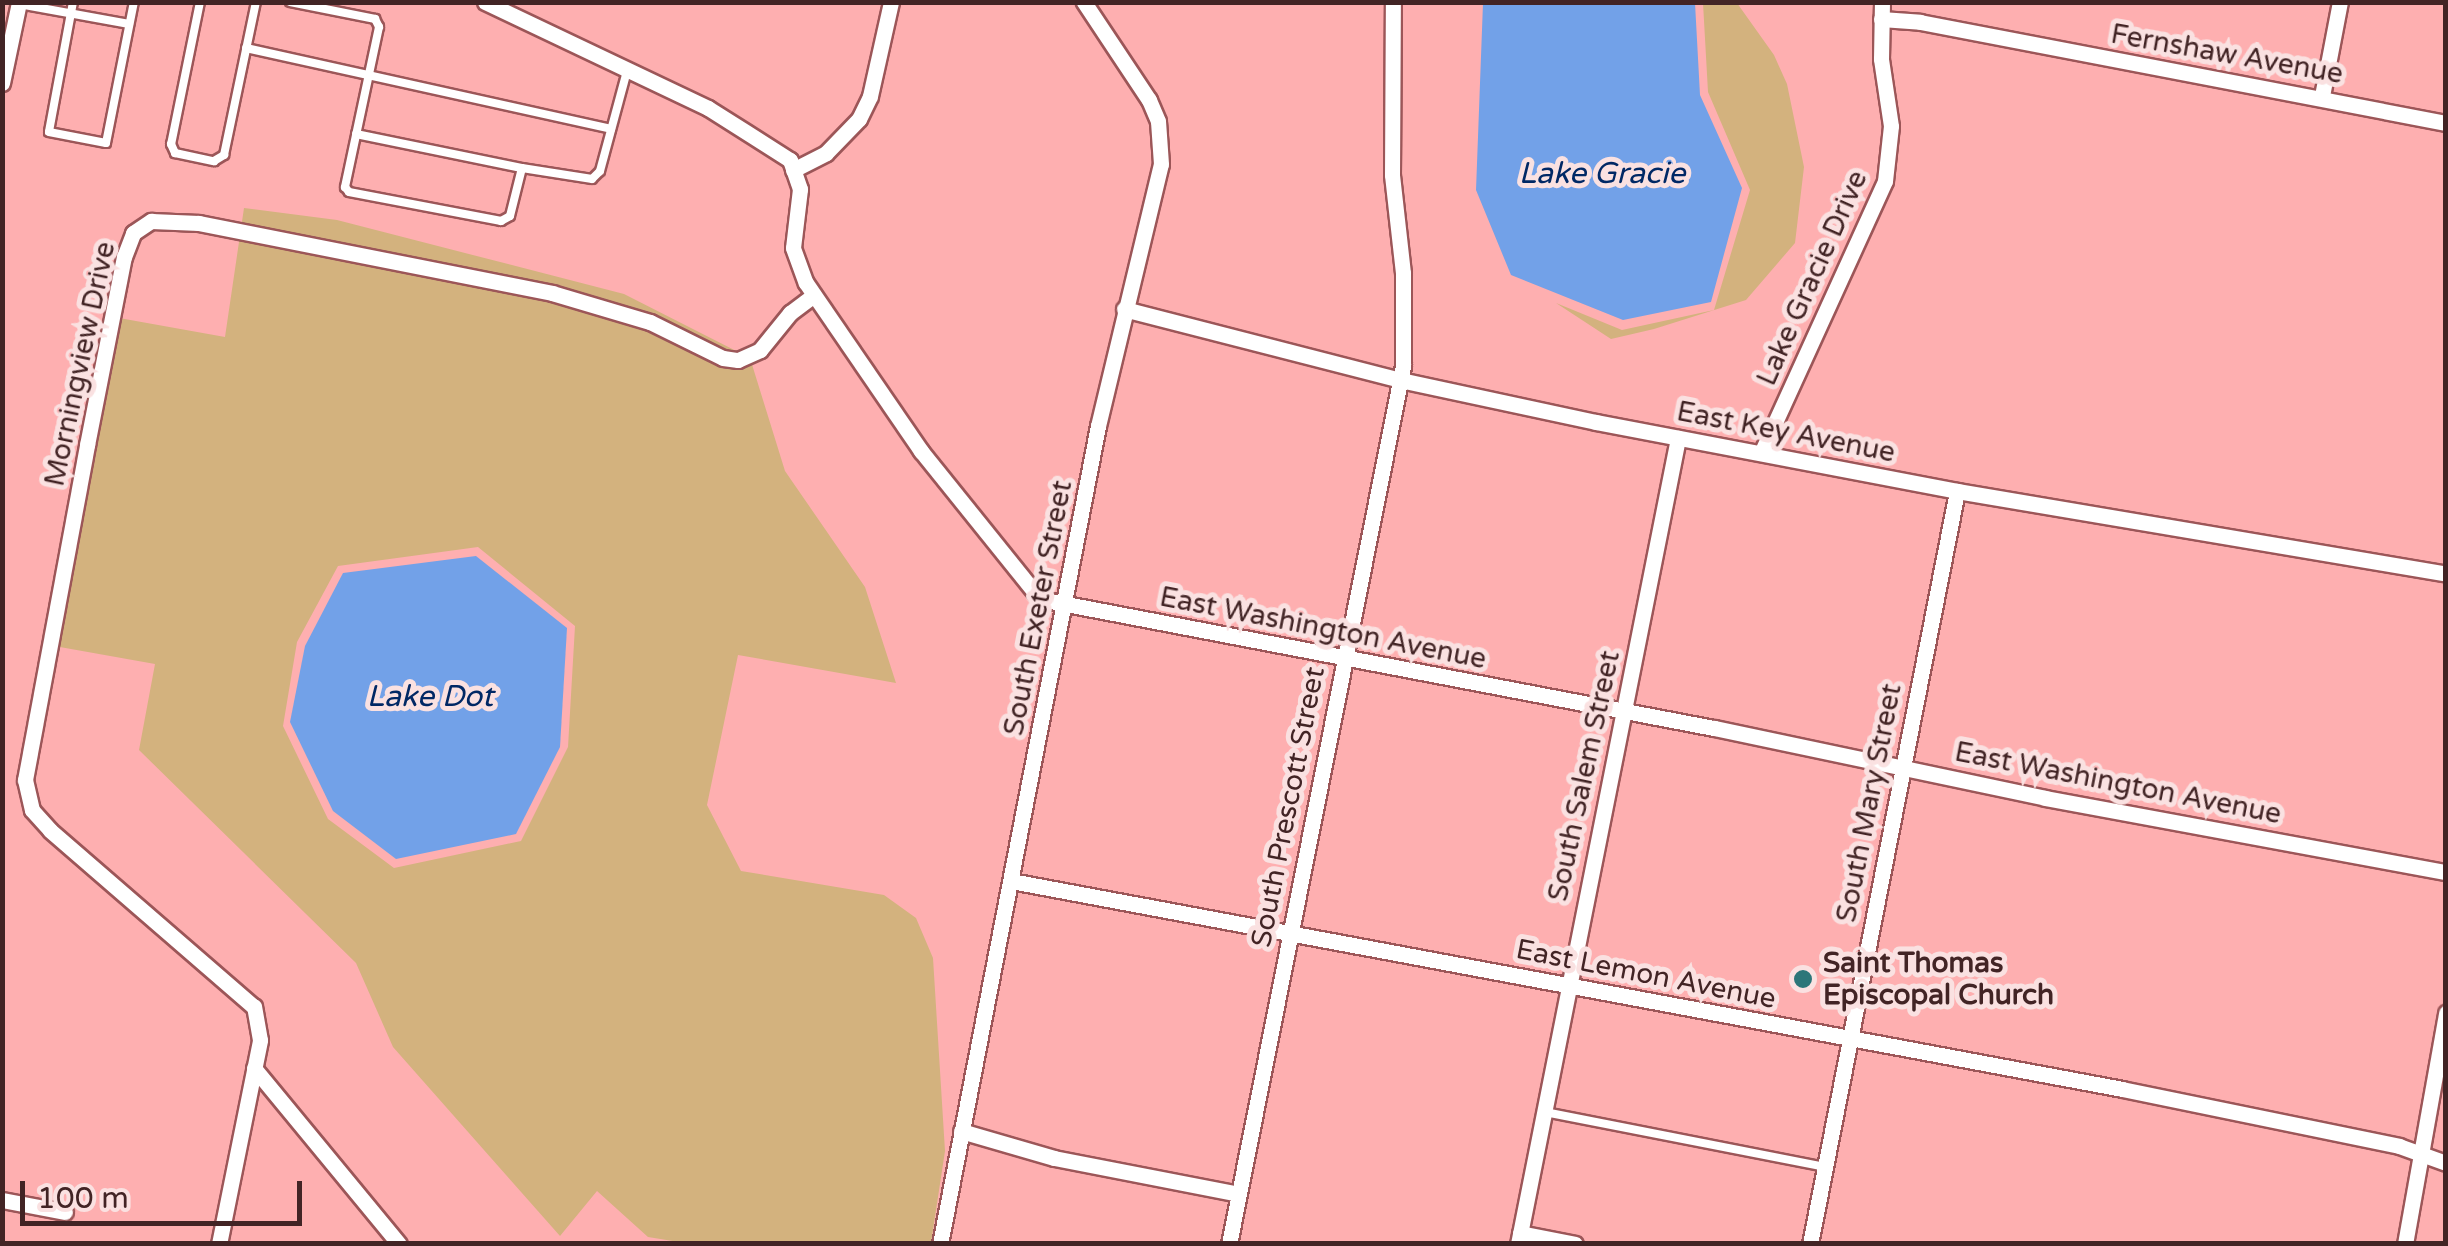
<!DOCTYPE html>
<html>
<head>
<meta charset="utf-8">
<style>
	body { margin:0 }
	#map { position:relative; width:2448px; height:1246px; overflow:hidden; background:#feafb0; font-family:"Varela Round",sans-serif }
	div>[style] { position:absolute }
	.green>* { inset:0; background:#d3b27e }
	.water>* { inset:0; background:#72a1e8 }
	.roads { filter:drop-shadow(2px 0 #9c5658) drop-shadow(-2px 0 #9c5658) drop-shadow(0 2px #9c5658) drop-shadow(0 -2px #9c5658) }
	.service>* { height:8px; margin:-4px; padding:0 4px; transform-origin:4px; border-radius:4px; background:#fff }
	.minor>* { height:15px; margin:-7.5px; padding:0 7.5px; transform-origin:7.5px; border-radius:7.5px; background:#fff }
	.dots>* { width:28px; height:28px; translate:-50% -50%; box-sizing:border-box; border:5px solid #fae1e1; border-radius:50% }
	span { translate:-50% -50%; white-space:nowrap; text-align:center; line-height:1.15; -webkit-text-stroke:10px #fae1e1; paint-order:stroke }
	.street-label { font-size:28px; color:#422425 }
	.poi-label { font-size:28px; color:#422425; font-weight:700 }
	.left { translate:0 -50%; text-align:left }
	.water-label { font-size:30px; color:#002865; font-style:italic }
	.frame { position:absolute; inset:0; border:5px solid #422425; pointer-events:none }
	.scale { position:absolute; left:20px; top:1181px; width:282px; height:45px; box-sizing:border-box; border:5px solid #422425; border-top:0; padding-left:12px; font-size:30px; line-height:35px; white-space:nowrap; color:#422425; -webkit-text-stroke:8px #fae1e1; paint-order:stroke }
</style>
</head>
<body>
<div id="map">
	<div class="green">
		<div style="clip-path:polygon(1703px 3px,1737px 3px,1774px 55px,1787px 84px,1804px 167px,1795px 243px,1746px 300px,1654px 329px,1611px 339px,1556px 303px,1622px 330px,1714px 310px,1750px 190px,1708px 92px)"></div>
		<div style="clip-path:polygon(evenodd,244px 208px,337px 220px,624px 294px,750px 358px,785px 471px,865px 587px,896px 683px,738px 655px,707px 805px,741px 871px,884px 895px,916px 918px,933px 958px,945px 1151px,931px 1243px,685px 1243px,648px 1237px,597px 1191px,560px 1236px,393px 1047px,356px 963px,139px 750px,155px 664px,43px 644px,108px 316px,225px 337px,244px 208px,478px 547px,575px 626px,568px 747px,521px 841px,394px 868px,328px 819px,283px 726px,297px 642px,338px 566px,478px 547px)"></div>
	</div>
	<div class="water">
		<div style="clip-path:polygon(1483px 3px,1695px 3px,1700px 95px,1742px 188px,1711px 302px,1623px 320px,1511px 275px,1476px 190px)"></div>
		<div style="clip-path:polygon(476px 556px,567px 628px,560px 747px,516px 834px,396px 859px,333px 811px,290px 722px,305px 646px,343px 573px)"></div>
	</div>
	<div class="roads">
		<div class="service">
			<div style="left:73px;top:2px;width:132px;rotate:100.5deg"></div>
			<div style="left:49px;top:132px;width:58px;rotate:10.9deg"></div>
			<div style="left:106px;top:143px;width:144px;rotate:-78.8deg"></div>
			<div style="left:200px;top:2px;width:145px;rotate:101.5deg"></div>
			<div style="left:171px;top:144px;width:10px;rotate:66deg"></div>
			<div style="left:175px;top:153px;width:40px;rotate:12deg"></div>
			<div style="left:214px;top:161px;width:12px;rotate:-31deg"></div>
			<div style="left:224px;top:155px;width:156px;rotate:-78.2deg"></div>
			<div style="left:290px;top:2px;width:87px;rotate:11.3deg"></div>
			<div style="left:375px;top:19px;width:9px;rotate:63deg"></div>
			<div style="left:379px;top:27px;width:164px;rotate:102deg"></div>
			<div style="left:345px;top:187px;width:6px;rotate:51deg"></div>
			<div style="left:349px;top:192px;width:155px;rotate:10.8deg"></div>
			<div style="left:501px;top:221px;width:10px;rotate:-29deg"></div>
			<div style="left:510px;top:216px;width:49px;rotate:-76deg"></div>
			<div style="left:522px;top:168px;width:71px;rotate:8.9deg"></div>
			<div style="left:592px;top:179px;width:11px;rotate:-45deg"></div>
			<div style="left:600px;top:171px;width:104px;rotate:-74.9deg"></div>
			<div style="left:19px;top:4px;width:112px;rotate:10.3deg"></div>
			<div style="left:246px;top:48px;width:374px;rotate:12.5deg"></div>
			<div style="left:356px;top:134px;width:169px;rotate:11.6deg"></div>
			<div style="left:1545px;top:1112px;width:285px;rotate:11.1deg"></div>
		</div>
		<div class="minor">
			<div style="left:485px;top:2px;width:247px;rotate:25.4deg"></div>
			<div style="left:708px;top:108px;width:97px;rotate:32.4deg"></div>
			<div style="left:790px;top:160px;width:31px;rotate:71deg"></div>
			<div style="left:800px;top:189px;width:59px;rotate:96.8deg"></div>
			<div style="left:793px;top:248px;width:37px;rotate:70deg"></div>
			<div style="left:806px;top:283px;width:204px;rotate:55.6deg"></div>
			<div style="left:921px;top:451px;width:190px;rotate:51.2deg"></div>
			<div style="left:1040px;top:599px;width:686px;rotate:10.84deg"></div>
			<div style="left:1714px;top:728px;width:338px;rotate:11.9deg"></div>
			<div style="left:2045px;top:798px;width:408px;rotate:10.5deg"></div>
			<div style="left:1881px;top:19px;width:39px;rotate:4deg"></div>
			<div style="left:1920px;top:22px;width:536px;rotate:10.87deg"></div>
			<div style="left:2px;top:83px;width:83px;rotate:-78.1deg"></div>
			<div style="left:2322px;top:96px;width:96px;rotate:-79.2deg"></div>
			<div style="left:793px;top:170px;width:37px;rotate:-27deg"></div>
			<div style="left:826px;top:153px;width:47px;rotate:-45.9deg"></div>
			<div style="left:859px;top:119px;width:25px;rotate:-64deg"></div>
			<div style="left:870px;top:96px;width:96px;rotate:-77.4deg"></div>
			<div style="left:1124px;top:309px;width:285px;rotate:14.4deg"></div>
			<div style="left:1400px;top:380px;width:200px;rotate:12.1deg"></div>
			<div style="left:1596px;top:422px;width:368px;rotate:10.8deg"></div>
			<div style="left:1957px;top:491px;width:496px;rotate:9.6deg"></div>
			<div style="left:1762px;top:451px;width:297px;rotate:-65.5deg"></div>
			<div style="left:1885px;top:181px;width:55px;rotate:-83.8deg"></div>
			<div style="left:1891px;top:126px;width:68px;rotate:-98.5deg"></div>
			<div style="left:1881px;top:59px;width:57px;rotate:-89deg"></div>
			<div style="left:1011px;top:881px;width:1130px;rotate:10.6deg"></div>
			<div style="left:2122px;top:1089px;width:283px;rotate:11.6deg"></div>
			<div style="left:2399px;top:1146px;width:50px;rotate:19.9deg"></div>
			<div style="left:254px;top:1068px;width:228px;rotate:50.5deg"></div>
			<div style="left:961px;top:1131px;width:97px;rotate:16.2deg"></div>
			<div style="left:1054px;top:1158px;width:188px;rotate:11deg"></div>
			<div style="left:2px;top:1200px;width:64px;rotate:10.8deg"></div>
			<div style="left:1520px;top:1233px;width:56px;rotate:11.3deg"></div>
			<div style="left:219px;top:1244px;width:208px;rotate:-78.6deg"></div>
			<div style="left:260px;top:1040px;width:34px;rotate:-100deg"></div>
			<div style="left:254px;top:1007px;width:270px;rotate:-139.1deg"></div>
			<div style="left:50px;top:830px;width:27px;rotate:-132deg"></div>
			<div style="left:32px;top:810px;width:31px;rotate:-103deg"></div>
			<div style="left:25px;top:780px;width:341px;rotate:-79.5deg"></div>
			<div style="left:87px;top:445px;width:192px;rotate:-78.9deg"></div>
			<div style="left:124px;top:257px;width:26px;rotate:-69deg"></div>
			<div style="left:133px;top:233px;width:22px;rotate:-34deg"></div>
			<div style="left:151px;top:221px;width:48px;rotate:2.4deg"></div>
			<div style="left:199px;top:223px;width:360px;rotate:11.2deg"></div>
			<div style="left:552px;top:293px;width:102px;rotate:16.5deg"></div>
			<div style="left:650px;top:322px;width:81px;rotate:26.3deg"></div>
			<div style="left:723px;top:358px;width:15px;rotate:8deg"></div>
			<div style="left:738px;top:360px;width:24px;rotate:-24deg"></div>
			<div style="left:760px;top:350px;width:48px;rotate:-51deg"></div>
			<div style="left:790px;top:313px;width:30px;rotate:-37deg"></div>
			<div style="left:940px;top:1244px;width:833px;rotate:-79.07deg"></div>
			<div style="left:1098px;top:426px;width:269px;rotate:-76.5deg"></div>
			<div style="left:1161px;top:164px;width:43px;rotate:-94deg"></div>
			<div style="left:1158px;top:121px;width:23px;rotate:-113deg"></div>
			<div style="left:1149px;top:100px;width:118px;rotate:-123.6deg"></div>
			<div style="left:1229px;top:1244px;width:895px;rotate:-78.79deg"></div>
			<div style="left:1403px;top:366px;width:93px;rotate:-90deg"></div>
			<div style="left:1403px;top:273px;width:99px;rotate:-96.4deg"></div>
			<div style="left:1392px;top:175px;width:173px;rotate:-89.7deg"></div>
			<div style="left:1518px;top:1244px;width:822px;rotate:-78.77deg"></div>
			<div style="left:1810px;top:1244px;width:767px;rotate:-78.95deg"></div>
			<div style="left:2405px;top:1244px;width:235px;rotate:-79.9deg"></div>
		</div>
	</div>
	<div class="dots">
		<div style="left:1803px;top:979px;background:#2c7679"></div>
	</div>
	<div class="street-label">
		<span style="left:2227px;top:54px;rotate:10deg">Fernshaw Avenue</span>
		<span style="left:1812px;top:278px;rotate:-66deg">Lake Gracie Drive</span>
		<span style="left:80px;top:364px;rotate:-78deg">Morningview Drive</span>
		<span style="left:1786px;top:432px;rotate:11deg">East Key Avenue</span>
		<span style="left:1038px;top:608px;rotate:-79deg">South Exeter Street</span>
		<span style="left:1323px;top:628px;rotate:11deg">East Washington Avenue</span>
		<span style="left:1584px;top:776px;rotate:-78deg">South Salem Street</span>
		<span style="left:2118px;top:783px;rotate:11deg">East Washington Avenue</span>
		<span style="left:1869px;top:803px;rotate:-79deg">South Mary Street</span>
		<span style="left:1288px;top:807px;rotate:-79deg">South Prescott Street</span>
		<span style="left:1646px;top:974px;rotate:11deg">East Lemon Avenue</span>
	</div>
	<div class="poi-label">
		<span class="left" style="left:1823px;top:979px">Saint Thomas<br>Episcopal Church</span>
	</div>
	<div class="water-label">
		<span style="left:1602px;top:174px">Lake Gracie</span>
		<span style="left:430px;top:697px">Lake Dot</span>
	</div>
	<div class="frame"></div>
	<div class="scale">100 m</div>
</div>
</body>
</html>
